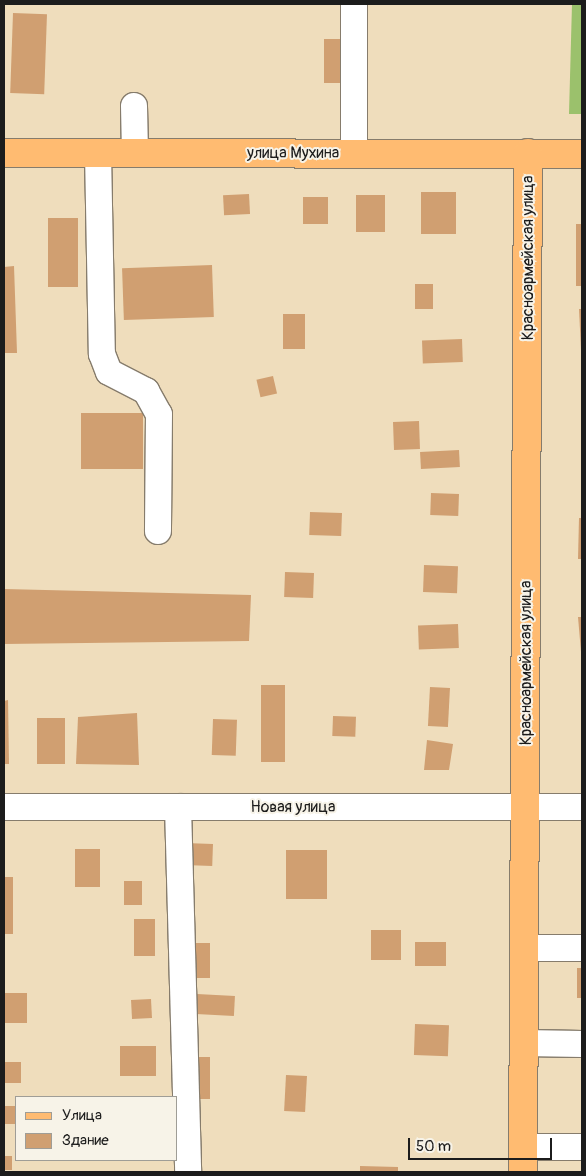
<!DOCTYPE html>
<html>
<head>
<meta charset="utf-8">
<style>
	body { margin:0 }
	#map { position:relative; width:586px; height:1176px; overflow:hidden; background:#efddbc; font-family:Pangolin,sans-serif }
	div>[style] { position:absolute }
	.green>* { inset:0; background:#9bc16c }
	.building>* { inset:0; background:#d09f71; transform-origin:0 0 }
	.roads { filter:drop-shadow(1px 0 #867c6c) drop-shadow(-1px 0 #867c6c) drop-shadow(0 1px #867c6c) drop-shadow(0 -1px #867c6c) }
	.minor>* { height:26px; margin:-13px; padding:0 13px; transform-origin:13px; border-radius:13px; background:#fff }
	.major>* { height:28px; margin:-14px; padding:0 14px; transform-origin:14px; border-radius:14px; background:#ffbb71 }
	span { translate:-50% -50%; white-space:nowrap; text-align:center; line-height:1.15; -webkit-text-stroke:4px #f7f3e8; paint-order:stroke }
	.street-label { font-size:16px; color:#1c1c1c }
	.frame { position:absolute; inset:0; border:5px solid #1c1c1c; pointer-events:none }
	.legend { position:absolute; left:15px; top:1096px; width:162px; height:65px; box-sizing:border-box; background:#f7f3e8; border:1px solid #9f9d96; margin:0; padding:6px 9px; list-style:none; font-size:15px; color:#1c1c1c }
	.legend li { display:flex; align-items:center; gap:10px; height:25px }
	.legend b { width:25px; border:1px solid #9f9d96 }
	.scale { position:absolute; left:408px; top:1138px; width:144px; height:22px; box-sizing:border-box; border:2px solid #1c1c1c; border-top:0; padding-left:6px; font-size:15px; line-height:18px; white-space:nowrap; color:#1c1c1c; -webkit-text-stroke:4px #f7f3e8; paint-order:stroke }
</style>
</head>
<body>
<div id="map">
	<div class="green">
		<div style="clip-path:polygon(572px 4px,582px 4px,582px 114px,569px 114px)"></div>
	</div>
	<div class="building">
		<div style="left:13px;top:13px;width:34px;height:80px;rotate:2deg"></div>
		<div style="left:324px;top:39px;width:19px;height:44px"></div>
		<div style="left:421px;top:192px;width:35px;height:42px"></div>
		<div style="left:249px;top:194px;width:20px;height:26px;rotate:87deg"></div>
		<div style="left:356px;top:195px;width:29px;height:37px"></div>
		<div style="left:303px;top:197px;width:25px;height:27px"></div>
		<div style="left:48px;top:218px;width:30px;height:69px"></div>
		<div style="left:576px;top:224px;width:6px;height:62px"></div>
		<div style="left:212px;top:265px;width:52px;height:90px;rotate:88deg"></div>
		<div style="clip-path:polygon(14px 266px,17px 353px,4px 353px,4px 267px)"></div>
		<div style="left:415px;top:284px;width:18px;height:25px"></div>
		<div style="clip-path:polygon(579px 309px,582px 309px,582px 350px,581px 350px)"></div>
		<div style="left:283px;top:314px;width:22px;height:35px"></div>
		<div style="left:462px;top:339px;width:23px;height:40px;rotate:88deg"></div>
		<div style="left:273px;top:376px;width:18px;height:17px;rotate:77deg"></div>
		<div style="left:143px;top:413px;width:56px;height:62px;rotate:90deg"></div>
		<div style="left:419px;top:421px;width:28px;height:26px;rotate:88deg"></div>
		<div style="left:459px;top:450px;width:17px;height:39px;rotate:87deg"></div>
		<div style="left:431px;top:493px;width:28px;height:22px;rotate:2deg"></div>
		<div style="left:310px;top:512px;width:32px;height:23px;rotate:2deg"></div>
		<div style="clip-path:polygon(579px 518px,582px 518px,582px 559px,578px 559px)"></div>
		<div style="left:424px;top:565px;width:34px;height:27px;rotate:2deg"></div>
		<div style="left:285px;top:572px;width:29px;height:25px;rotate:2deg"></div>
		<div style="clip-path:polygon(4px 589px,251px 595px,249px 641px,4px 644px)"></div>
		<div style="clip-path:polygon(578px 617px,582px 617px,582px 652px,581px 652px)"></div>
		<div style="left:458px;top:624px;width:24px;height:40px;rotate:88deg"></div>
		<div style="left:261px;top:685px;width:24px;height:77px"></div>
		<div style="left:430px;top:687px;width:20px;height:39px;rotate:3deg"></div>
		<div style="clip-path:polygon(8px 700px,9px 764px,4px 764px,4px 701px)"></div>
		<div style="clip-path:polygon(137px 713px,139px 765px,76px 764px,78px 717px)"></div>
		<div style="left:333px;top:716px;width:23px;height:20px;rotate:2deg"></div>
		<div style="left:37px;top:718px;width:28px;height:46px"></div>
		<div style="left:213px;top:719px;width:24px;height:36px;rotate:2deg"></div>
		<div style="clip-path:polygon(427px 740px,453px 744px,449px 770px,424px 770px)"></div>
		<div style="left:185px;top:843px;width:28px;height:22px;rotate:2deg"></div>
		<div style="left:75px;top:849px;width:25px;height:38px"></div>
		<div style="left:286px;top:850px;width:41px;height:49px"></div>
		<div style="left:4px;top:877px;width:9px;height:57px"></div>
		<div style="left:124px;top:881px;width:18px;height:24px"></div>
		<div style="left:134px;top:919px;width:21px;height:37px"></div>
		<div style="left:371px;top:930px;width:30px;height:30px"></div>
		<div style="left:415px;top:942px;width:31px;height:24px"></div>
		<div style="left:187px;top:943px;width:23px;height:35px"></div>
		<div style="left:577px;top:968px;width:5px;height:30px"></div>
		<div style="left:4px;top:993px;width:23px;height:30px"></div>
		<div style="left:197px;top:994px;width:38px;height:20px;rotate:3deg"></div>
		<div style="left:151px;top:999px;width:19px;height:20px;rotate:87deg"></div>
		<div style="left:415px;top:1024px;width:34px;height:31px;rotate:2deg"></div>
		<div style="left:120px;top:1046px;width:36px;height:30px"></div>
		<div style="left:192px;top:1057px;width:18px;height:42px"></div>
		<div style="left:4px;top:1062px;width:17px;height:21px"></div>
		<div style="left:286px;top:1075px;width:21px;height:36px;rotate:3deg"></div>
		<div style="left:4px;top:1106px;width:12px;height:18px"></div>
		<div style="left:4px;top:1156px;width:8px;height:14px"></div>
		<div style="clip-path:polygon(360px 1166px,398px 1167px,398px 1172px,360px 1172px)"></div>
	</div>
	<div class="roads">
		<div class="minor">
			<div style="left:354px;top:5px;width:148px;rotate:90deg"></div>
			<div style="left:134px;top:106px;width:47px;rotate:88.8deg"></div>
			<div style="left:98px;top:153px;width:201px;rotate:88.9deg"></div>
			<div style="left:102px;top:354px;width:19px;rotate:69deg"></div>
			<div style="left:109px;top:372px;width:42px;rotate:27.2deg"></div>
			<div style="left:146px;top:391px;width:26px;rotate:61deg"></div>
			<div style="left:159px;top:414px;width:117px;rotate:90.5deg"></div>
			<div style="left:4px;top:807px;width:578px"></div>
			<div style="left:178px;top:807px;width:365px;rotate:88.4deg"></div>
			<div style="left:524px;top:948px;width:58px"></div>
			<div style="left:524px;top:1043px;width:58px;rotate:1deg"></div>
			<div style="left:523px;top:1147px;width:59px"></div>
		</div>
		<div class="major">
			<div style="left:4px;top:153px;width:578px;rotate:0.1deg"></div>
			<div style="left:523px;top:1172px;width:1019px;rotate:-89.72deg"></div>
		</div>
	</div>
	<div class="street-label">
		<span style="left:293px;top:153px">улица Мухина</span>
		<span style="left:528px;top:258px;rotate:-90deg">Красноармейская улица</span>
		<span style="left:526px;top:663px;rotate:-90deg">Красноармейская улица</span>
		<span style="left:293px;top:807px">Новая улица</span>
	</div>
	<div class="frame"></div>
	<ul class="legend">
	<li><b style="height:6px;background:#ffbb71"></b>Улица</li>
	<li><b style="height:14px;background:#d09f71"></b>Здание</li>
	</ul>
	<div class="scale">50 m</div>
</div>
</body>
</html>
